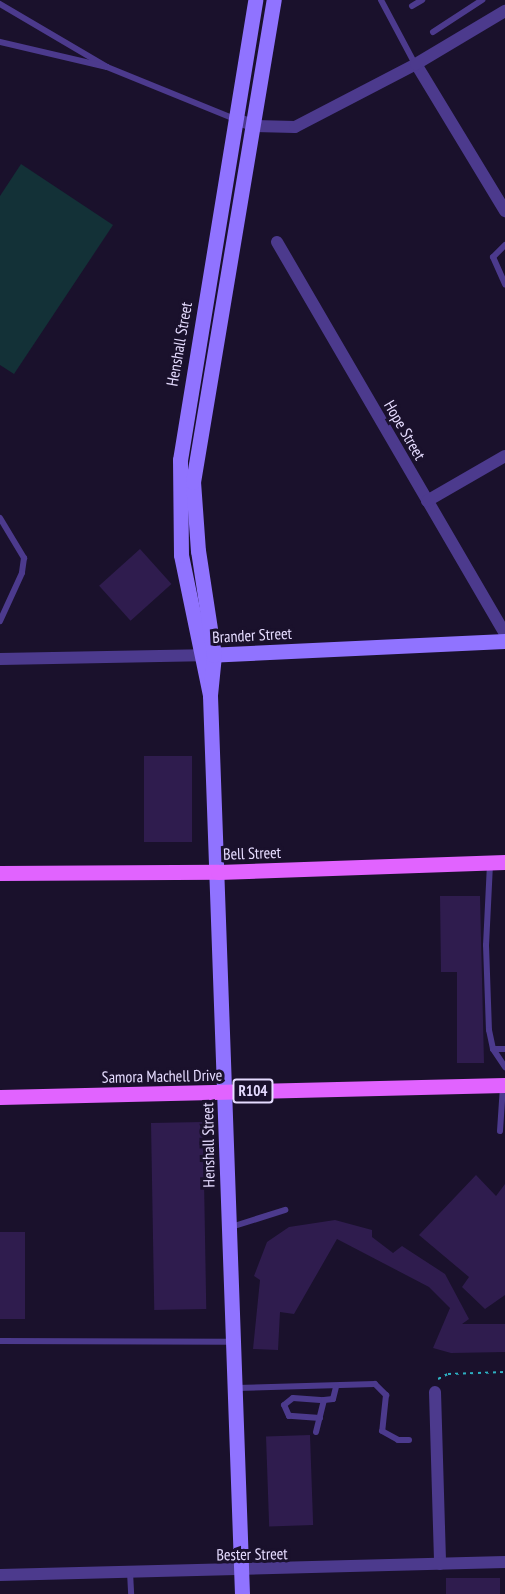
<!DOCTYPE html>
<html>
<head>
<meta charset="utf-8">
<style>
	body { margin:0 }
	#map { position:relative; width:505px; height:1594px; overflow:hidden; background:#1a112c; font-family:"PT Sans Narrow",sans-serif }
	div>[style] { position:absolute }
	.green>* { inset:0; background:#133137 }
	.building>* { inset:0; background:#2f1c4e; transform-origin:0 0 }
	.path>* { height:2px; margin-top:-1px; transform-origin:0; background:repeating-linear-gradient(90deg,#2db0c2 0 3px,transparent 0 7.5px) }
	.lane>* { height:6px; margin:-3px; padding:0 3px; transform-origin:3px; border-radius:3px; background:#4c3a8d }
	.street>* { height:12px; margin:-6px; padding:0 6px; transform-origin:6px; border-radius:6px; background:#4c3a8d }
	.secondary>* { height:15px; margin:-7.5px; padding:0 7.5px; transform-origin:7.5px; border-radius:7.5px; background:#9073ff }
	.primary>* { height:15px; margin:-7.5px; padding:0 7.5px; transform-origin:7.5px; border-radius:7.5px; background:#e163ff }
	span { translate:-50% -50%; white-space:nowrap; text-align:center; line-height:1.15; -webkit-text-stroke:6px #1a112c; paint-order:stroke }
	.shield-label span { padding:2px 4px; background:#1a112c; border:2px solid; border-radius:4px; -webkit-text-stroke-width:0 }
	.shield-label { font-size:15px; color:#e6dcff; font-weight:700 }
	.street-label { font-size:16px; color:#e6dcff }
</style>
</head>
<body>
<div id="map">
	<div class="green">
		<div style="clip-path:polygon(21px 164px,113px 225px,14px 374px,0 365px,0 196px)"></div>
	</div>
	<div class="building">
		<div style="left:140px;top:549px;width:47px;height:55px;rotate:48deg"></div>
		<div style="left:144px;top:756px;width:48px;height:86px"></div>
		<div style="clip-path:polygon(440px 896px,480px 896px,484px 1063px,457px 1063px,457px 972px,441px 972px)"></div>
		<div style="left:203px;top:1122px;width:187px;height:52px;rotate:89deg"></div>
		<div style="clip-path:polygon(476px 1175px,496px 1196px,505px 1184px,505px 1295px,485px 1309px,462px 1287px,469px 1277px,419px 1235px)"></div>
		<div style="clip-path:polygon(335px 1220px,372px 1230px,372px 1237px,393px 1253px,402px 1246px,445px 1274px,469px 1319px,462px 1324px,505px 1324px,505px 1352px,451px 1353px,433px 1348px,450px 1308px,429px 1287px,337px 1239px,294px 1314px,280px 1312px,278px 1350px,253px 1349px,260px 1280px,254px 1276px,267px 1242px,289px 1227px)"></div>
		<div style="left:0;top:1232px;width:25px;height:87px"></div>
		<div style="left:310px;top:1435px;width:90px;height:44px;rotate:88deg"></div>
		<div style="left:500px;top:1578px;width:16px;height:54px;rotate:90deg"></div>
	</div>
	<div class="path">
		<div style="left:438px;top:1379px;width:11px;rotate:-27deg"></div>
		<div style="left:448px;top:1374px;width:57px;rotate:-2deg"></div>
	</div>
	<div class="lane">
		<div style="left:381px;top:0;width:72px;rotate:62deg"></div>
		<div style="left:0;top:4px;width:124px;rotate:30.5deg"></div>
		<div style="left:107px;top:67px;width:110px;rotate:-166.8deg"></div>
		<div style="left:412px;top:6px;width:12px;rotate:-31deg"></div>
		<div style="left:433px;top:32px;width:59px;rotate:-33.1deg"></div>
		<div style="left:107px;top:67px;width:138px;rotate:22.1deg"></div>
		<div style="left:505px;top:245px;width:17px;rotate:135deg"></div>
		<div style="left:493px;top:257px;width:30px;rotate:66deg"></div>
		<div style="left:0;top:518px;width:47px;rotate:59deg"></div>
		<div style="left:24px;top:558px;width:15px;rotate:98deg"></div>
		<div style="left:22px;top:573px;width:53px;rotate:114.6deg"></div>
		<div style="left:490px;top:864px;width:81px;rotate:92.8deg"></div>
		<div style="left:486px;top:945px;width:85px;rotate:88deg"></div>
		<div style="left:489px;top:1030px;width:19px;rotate:78deg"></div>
		<div style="left:493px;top:1049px;width:22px;rotate:56deg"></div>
		<div style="left:493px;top:1049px;width:12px"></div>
		<div style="left:500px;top:1131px;width:45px;rotate:-86.2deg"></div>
		<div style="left:231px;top:1227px;width:57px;rotate:-17.5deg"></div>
		<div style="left:0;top:1341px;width:231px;rotate:0.2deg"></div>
		<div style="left:236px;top:1388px;width:139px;rotate:-1.6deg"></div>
		<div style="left:375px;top:1384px;width:16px;rotate:45deg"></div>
		<div style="left:386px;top:1395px;width:36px;rotate:96deg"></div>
		<div style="left:382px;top:1431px;width:18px;rotate:29deg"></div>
		<div style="left:398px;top:1440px;width:11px"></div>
		<div style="left:320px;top:1418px;width:31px;rotate:-176deg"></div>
		<div style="left:289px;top:1416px;width:12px;rotate:-114deg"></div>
		<div style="left:284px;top:1405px;width:11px;rotate:-38deg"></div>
		<div style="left:293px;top:1398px;width:31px;rotate:4deg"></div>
		<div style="left:316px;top:1432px;width:33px;rotate:-76deg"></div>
		<div style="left:324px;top:1400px;width:9px;rotate:-6deg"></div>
		<div style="left:333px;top:1399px;width:12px;rotate:-76deg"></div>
		<div style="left:130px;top:1572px;width:22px;rotate:87deg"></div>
	</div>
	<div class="street">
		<div style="left:416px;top:64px;width:172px;rotate:58.8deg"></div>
		<div style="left:236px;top:119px;width:20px;rotate:20deg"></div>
		<div style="left:255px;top:126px;width:40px;rotate:1.4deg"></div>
		<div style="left:295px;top:127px;width:136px;rotate:-27.5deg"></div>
		<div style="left:416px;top:64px;width:104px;rotate:-30.8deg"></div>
		<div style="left:277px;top:242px;width:453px;rotate:59.8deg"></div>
		<div style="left:427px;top:501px;width:90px;rotate:-30deg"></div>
		<div style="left:0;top:659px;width:200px;rotate:-1.1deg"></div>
		<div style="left:435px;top:1392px;width:172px;rotate:88.3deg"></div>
		<div style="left:0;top:1575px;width:505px;rotate:-1.47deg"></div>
	</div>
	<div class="secondary">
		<div style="left:206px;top:655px;width:299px;rotate:-2.7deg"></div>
		<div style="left:210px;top:695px;width:143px;rotate:-101.7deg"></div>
		<div style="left:181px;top:555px;width:95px;rotate:-90.6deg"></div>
		<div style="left:180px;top:460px;width:466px;rotate:-80.7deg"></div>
		<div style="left:242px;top:1594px;width:900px;rotate:-92.04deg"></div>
		<div style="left:210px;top:695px;width:40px;rotate:-84.3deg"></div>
		<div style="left:214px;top:655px;width:105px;rotate:-98.7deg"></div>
		<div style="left:198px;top:551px;width:69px;rotate:-94.1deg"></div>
		<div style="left:193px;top:482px;width:489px;rotate:-80.5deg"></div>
	</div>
	<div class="primary">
		<div style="left:0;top:873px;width:218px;rotate:-0.3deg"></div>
		<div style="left:218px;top:872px;width:287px;rotate:-2deg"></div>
		<div style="left:0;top:1097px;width:505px;rotate:-1.36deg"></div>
	</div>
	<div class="shield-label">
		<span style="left:253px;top:1091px">R104</span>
	</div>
	<div class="street-label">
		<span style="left:179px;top:344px;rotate:-80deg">Henshall Street</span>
		<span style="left:405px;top:430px;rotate:60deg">Hope Street</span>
		<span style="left:252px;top:635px;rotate:-3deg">Brander Street</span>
		<span style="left:252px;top:853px;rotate:-2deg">Bell Street</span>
		<span style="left:162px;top:1076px;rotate:-1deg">Samora Machell Drive</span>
		<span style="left:208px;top:1145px;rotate:-91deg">Henshall Street</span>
		<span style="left:252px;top:1554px;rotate:-1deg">Bester Street</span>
	</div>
</div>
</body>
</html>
